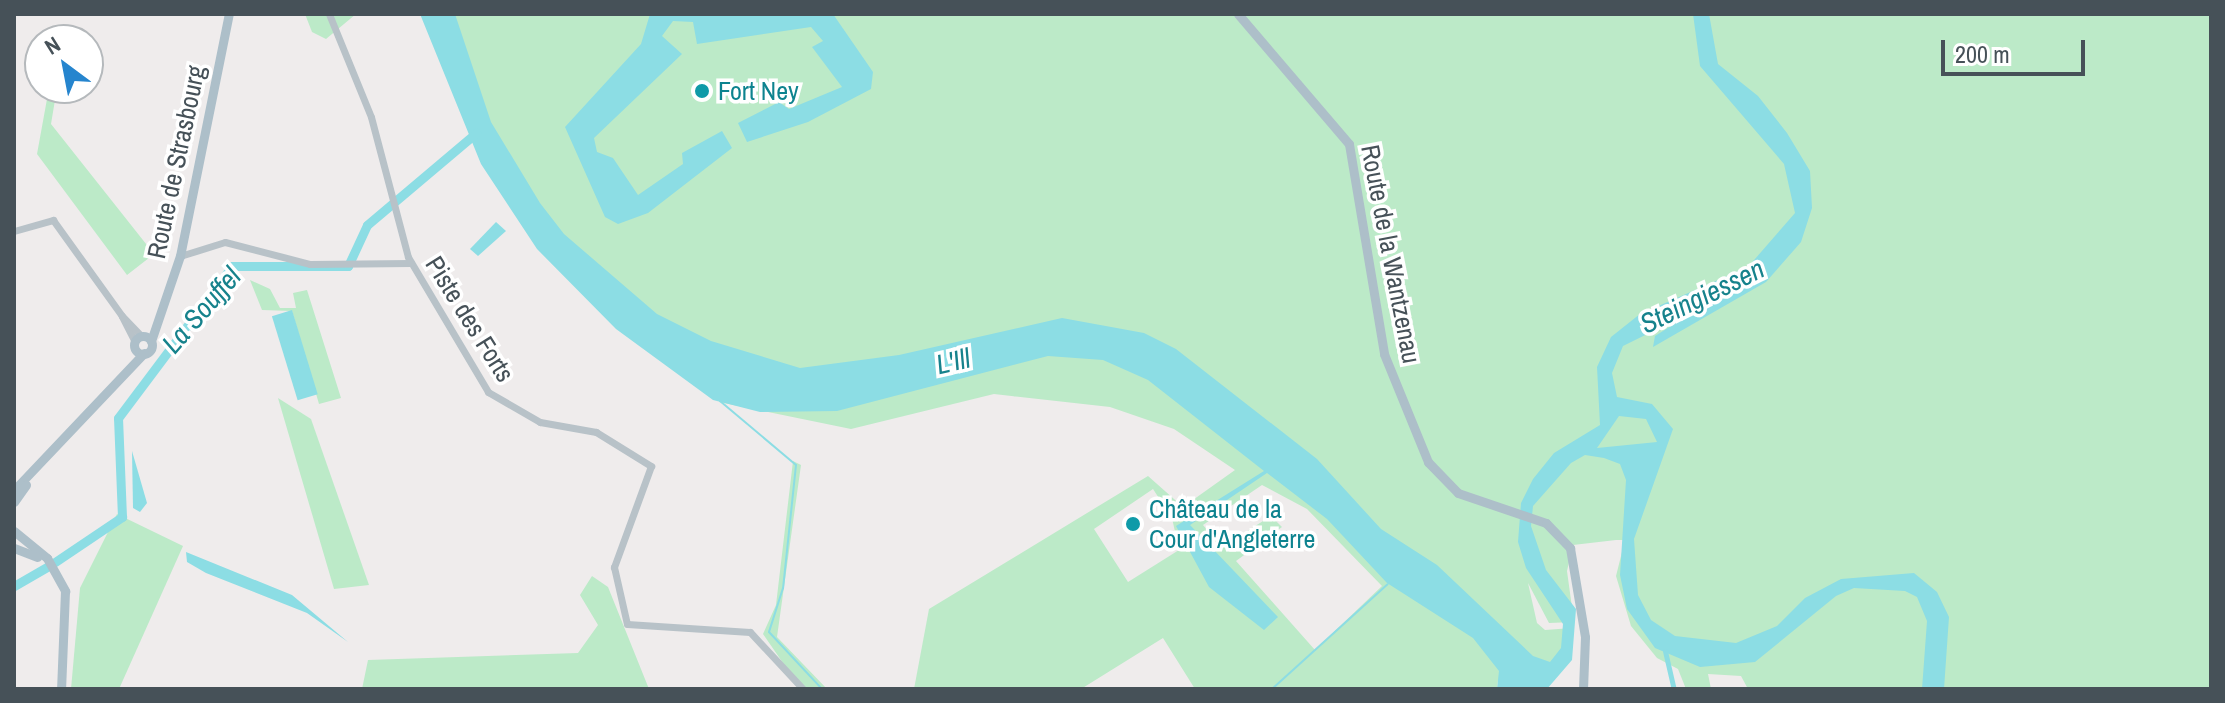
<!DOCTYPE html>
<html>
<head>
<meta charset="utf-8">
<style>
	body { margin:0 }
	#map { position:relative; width:2225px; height:703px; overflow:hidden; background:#efecec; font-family:"Archivo Narrow",sans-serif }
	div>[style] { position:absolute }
	.green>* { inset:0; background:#bceac8 }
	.water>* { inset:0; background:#8cdde4; transform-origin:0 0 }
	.stream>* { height:2px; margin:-1px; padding:0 1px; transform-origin:1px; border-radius:1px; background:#8cdde4 }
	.canal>* { height:5px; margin:-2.5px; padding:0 2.5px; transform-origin:2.5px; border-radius:2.5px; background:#8cdde4 }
	.river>* { height:9px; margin:-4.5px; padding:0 4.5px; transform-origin:4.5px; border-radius:4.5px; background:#8cdde4 }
	.minor>* { height:7px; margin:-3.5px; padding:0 3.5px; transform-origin:3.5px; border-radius:3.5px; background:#b8c2c8 }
	.major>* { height:9px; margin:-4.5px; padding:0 4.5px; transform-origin:4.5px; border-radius:4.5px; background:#adbfc9 }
	.major>.ring { margin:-4.5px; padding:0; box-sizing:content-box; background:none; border:9px solid #adbfc9; border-radius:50% }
	.dots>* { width:22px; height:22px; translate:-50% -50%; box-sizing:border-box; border:4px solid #fff; border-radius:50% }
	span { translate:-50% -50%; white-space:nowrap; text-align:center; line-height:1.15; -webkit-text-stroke:7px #fff; paint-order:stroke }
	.culture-label { font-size:26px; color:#0d838f }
	.left { translate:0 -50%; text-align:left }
	.street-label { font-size:26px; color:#465158 }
	.water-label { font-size:28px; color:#16828c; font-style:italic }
	.frame { position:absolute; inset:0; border:16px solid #465158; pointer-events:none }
	.north { position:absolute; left:24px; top:24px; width:80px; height:80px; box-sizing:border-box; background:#fff; border:2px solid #b5b9bc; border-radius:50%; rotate:328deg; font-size:22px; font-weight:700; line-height:32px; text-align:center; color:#465158 }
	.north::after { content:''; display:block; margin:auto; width:28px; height:36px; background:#2685ce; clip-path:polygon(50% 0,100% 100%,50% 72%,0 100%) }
	.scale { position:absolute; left:1941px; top:40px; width:144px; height:36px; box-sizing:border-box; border:4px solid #465158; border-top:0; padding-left:10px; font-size:24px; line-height:28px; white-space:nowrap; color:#465158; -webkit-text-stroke:6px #fff; paint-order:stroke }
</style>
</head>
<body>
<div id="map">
	<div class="green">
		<div style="clip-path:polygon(305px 14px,356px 14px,326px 39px,312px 32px)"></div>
		<div style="clip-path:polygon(evenodd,443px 14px,2211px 14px,2211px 689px,1748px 689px,1741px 676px,1708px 674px,1711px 689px,1686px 689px,1678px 669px,1657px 658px,1631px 626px,1616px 576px,1625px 540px,1616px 540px,1573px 545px,1567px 571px,1574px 622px,1549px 623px,1528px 583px,1537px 623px,1545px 630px,1572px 628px,1571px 660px,1498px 680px,1497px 689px,1195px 689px,1163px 638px,1081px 689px,914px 689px,929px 609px,1148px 476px,1183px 507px,1235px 470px,1174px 429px,1110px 407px,994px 394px,851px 429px,719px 402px,725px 370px,616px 304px,500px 152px,443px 14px,1262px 485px,1307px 509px,1382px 586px,1315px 650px,1236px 561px,1282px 527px,1271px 516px,1222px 547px,1203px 525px,1262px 485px,443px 14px,1153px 489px,1172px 518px,1179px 550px,1128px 582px,1094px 529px,1153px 489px)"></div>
		<div style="clip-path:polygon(49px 88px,57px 88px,51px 124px,154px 254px,127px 275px,37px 154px)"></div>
		<div style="clip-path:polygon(250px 280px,270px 289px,280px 308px,296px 308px,293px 293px,307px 290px,341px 398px,319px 404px,292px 311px,262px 310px)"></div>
		<div style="clip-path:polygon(278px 398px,311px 419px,369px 585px,334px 589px)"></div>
		<div style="clip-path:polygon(793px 461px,801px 465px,777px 637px,827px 689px,801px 689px,763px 634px,776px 605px)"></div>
		<div style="clip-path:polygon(117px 514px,183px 546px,119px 689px,71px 689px,80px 588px)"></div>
		<div style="clip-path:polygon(592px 576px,608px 587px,649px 689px,362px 689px,368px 660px,578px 653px,598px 625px,580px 595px)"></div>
	</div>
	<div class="water">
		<div style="clip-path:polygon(evenodd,420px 14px,455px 14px,491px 122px,540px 203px,564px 234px,657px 314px,711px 341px,800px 368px,899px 355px,1062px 318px,1144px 333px,1176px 349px,1317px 459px,1381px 529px,1437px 565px,1533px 656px,1550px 662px,1561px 648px,1563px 624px,1526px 568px,1518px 542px,1521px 503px,1533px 479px,1554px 453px,1600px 425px,1597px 367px,1611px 337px,1640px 314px,1748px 267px,1795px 213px,1784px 164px,1700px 66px,1693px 14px,1709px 14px,1718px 64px,1758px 96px,1787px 133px,1810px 171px,1812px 208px,1801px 242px,1766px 282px,1653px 347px,1655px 336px,1700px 308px,1623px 346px,1612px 373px,1617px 397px,1652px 404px,1673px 429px,1634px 539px,1638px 595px,1651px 620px,1675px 636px,1736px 643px,1777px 626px,1805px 598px,1841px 579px,1914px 573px,1937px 592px,1949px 617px,1944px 689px,1922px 689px,1927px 621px,1917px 597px,1905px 591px,1854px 588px,1836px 596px,1755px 662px,1700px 667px,1655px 648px,1627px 609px,1620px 575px,1626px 480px,1620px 464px,1604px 458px,1585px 455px,1571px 463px,1533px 506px,1531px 526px,1546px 570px,1576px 609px,1572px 660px,1547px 689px,1497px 689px,1499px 671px,1473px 638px,1387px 583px,1327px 519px,1267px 473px,1190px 525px,1278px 617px,1264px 630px,1209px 587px,1176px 526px,1264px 471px,1148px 380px,1103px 360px,1048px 356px,837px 411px,760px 412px,713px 400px,616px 329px,537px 249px,481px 164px,420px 14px,1619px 416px,1646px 419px,1657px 442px,1597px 448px,1619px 416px)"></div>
		<div style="clip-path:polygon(650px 14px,833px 14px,873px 72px,871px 89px,808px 122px,747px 142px,738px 123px,779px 102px,789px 109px,842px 87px,812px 47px,823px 41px,811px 27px,697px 44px,693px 22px,673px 21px,662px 36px,682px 54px,594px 138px,597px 152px,613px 158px,638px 195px,683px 164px,682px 153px,722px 131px,732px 148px,648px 213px,618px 224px,605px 217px,565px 127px,641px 44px)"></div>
		<div style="clip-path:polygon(496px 222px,506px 231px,478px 256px,470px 249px)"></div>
		<div style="left:292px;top:310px;width:88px;height:21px;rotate:73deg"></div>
		<div style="clip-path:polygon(132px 451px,147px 503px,140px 512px,133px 508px)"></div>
		<div style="clip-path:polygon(186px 552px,292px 595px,348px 642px,307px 613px,206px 573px,187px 562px)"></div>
	</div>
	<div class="stream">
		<div style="left:720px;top:401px;width:99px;rotate:40.1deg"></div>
		<div style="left:796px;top:465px;width:124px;rotate:96deg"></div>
		<div style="left:783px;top:588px;width:46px;rotate:107.7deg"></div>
		<div style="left:769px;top:632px;width:78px;rotate:47.1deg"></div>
		<div style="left:1272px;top:689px;width:156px;rotate:-42.2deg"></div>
	</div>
	<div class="canal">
		<div style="left:1665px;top:651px;width:39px;rotate:77deg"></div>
	</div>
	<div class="river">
		<div style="left:55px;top:562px;width:81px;rotate:-33.9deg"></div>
		<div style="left:122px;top:517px;width:99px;rotate:-92.3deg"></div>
		<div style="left:118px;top:418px;width:190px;rotate:-53.1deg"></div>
		<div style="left:232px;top:266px;width:116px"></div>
		<div style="left:348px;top:266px;width:45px;rotate:-65.1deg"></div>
		<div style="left:367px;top:225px;width:143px;rotate:-40.2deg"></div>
		<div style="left:14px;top:586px;width:38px;rotate:-30deg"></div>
	</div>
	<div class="minor">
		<div style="left:329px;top:14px;width:111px;rotate:67.8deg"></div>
		<div style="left:371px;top:117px;width:145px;rotate:75.2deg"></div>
		<div style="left:408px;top:257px;width:157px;rotate:59.3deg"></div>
		<div style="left:488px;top:392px;width:60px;rotate:30deg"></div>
		<div style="left:540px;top:422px;width:57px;rotate:10.1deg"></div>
		<div style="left:596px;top:432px;width:65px;rotate:31.7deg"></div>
		<div style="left:651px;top:466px;width:108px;rotate:110.1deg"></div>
		<div style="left:614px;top:567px;width:58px;rotate:77.2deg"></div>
		<div style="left:627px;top:624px;width:123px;rotate:3.7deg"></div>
		<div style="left:750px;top:632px;width:78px;rotate:47.1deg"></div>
		<div style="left:14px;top:231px;width:41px;rotate:-15.8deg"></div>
		<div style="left:53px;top:220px;width:118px;rotate:54.3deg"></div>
		<div style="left:180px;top:256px;width:47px;rotate:-17.3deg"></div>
		<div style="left:225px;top:242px;width:88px;rotate:14.5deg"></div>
		<div style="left:310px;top:264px;width:101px;rotate:-0.6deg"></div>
		<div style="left:135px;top:342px;width:29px;rotate:-117deg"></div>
		<div style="left:122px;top:316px;width:28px;rotate:46deg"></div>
	</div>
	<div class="major">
		<div style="left:1238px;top:14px;width:171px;rotate:49.5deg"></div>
		<div style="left:1349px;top:144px;width:213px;rotate:80.5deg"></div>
		<div style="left:1384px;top:354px;width:117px;rotate:67.8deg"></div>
		<div style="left:1428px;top:462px;width:43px;rotate:45.9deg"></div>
		<div style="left:1458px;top:493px;width:93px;rotate:18.8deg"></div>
		<div style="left:1546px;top:523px;width:35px;rotate:46deg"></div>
		<div style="left:1570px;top:548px;width:90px;rotate:80.4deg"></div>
		<div style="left:1585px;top:637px;width:52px;rotate:92.2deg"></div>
		<div class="ring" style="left:134px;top:336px;width:9px;height:9px"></div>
		<div style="left:151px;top:341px;width:90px;rotate:-71.2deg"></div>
		<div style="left:180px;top:256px;width:247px;rotate:-78.6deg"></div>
		<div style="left:14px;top:490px;width:189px;rotate:-46.5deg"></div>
		<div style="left:14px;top:502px;width:21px;rotate:-55deg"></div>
		<div style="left:14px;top:531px;width:43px;rotate:39.3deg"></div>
		<div style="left:47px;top:558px;width:38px;rotate:61deg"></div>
		<div style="left:65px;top:591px;width:98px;rotate:92.3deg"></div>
		<div style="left:14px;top:548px;width:25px;rotate:21deg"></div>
	</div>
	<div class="dots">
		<div style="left:702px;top:91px;background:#0f9aa8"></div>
		<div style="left:1133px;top:524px;background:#0f9aa8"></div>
	</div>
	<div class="culture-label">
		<span class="left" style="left:718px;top:91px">Fort Ney</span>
		<span class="left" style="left:1149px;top:524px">Château de la<br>Cour d'Angleterre</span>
	</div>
	<div class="street-label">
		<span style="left:176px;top:162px;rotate:-78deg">Route de Strasbourg</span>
		<span style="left:1391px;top:254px;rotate:79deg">Route de la Wantzenau</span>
		<span style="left:470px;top:319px;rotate:58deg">Piste des Forts</span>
	</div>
	<div class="water-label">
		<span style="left:1702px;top:296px;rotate:-26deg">Steingiessen</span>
		<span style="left:201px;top:310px;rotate:-49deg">La Souffel</span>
		<span style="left:953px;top:361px;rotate:-13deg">L'Ill</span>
	</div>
	<div class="frame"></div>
	<div class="north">N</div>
	<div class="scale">200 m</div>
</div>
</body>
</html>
